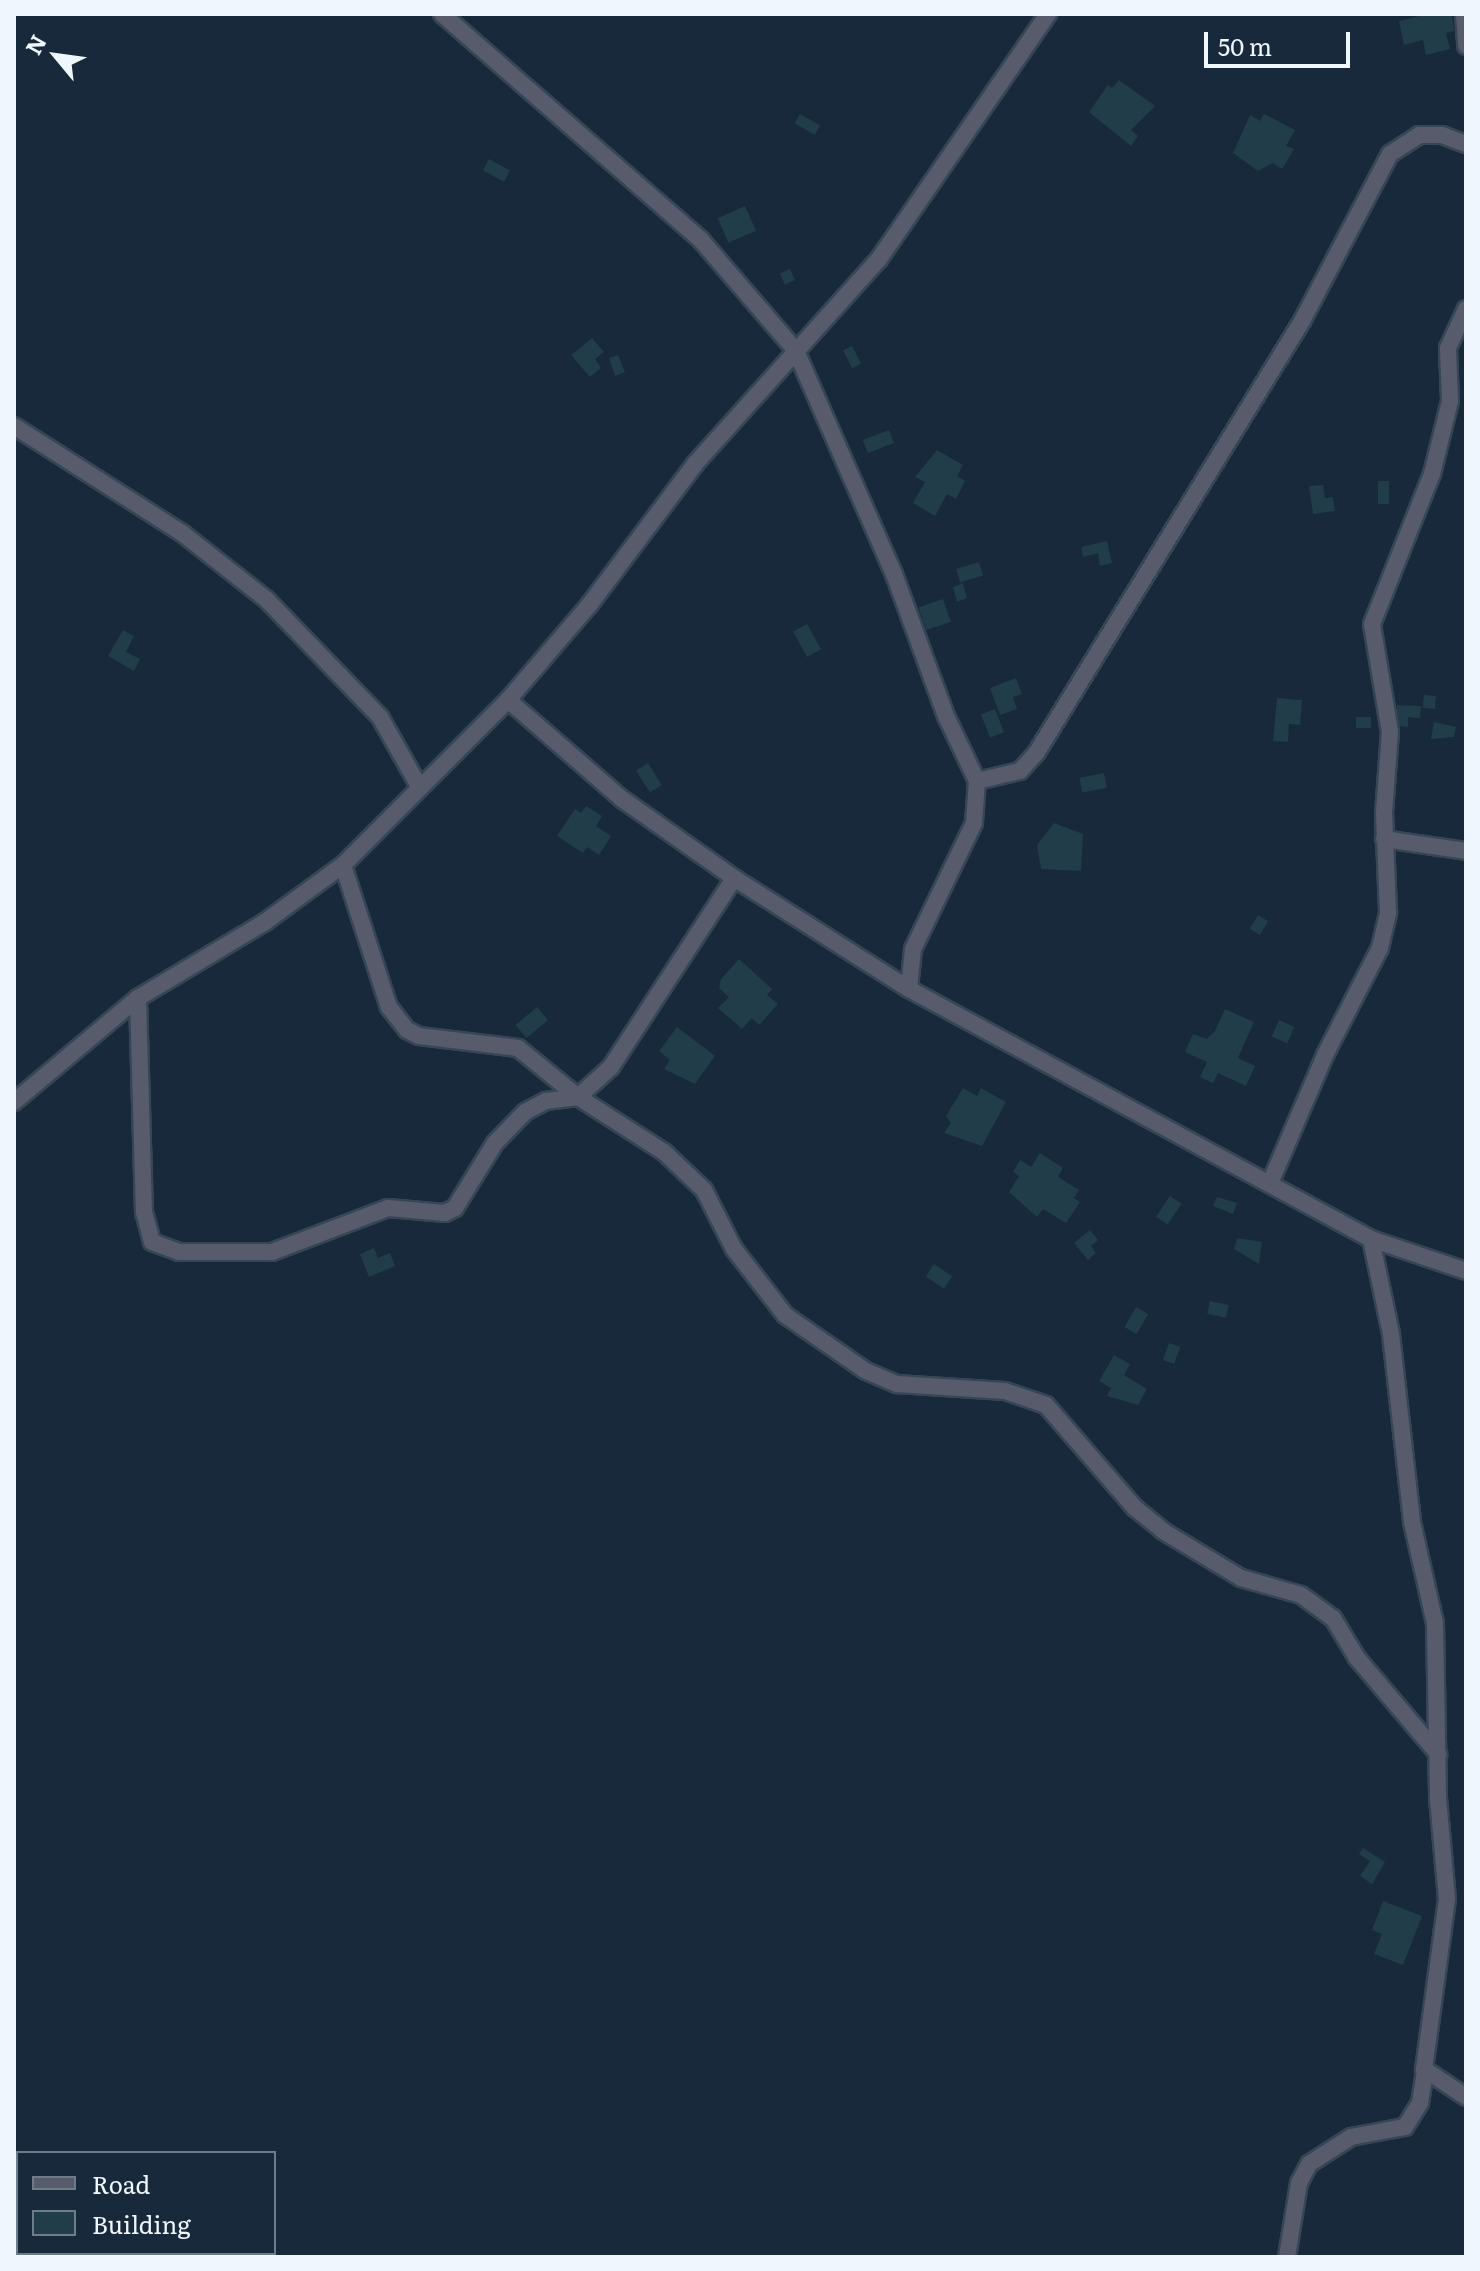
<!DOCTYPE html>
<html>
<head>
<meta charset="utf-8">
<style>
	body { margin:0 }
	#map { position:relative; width:1480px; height:2271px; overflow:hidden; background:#18293b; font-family:Literata,serif }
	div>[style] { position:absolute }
	.building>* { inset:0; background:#203d49; transform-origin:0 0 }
	.roads { filter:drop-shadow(2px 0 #364656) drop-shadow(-2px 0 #364656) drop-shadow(0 2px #364656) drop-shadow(0 -2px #364656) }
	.street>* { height:16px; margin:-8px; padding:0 8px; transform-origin:8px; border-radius:8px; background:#585b6c }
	span { translate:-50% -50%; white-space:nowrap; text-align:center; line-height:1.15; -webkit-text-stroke:7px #18293b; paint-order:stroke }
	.frame { position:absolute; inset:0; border:16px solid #eff6fd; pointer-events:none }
	.legend { position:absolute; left:16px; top:2151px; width:260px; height:104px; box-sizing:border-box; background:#18293b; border:2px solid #6e7b89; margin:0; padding:10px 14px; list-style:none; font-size:24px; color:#eff6fd }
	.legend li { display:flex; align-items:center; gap:16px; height:40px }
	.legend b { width:40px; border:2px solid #6e7b89 }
	.north { position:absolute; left:16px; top:16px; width:80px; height:80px; -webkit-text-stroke:6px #18293b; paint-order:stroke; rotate:299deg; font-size:22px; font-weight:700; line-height:32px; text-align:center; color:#eff6fd }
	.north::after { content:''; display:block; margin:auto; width:28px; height:36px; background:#eff6fd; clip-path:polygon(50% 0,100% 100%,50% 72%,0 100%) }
	.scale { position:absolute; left:1204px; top:32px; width:146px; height:36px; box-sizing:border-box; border:4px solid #eff6fd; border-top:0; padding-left:10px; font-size:24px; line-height:28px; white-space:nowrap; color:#eff6fd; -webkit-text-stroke:6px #18293b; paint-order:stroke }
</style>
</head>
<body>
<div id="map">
	<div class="building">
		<div style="clip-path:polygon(1427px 14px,1451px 14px,1455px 31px,1446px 33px,1450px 49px,1426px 55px,1423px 40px,1404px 45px,1399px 21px)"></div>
		<div style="clip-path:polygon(1119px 80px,1155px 106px,1131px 130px,1138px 136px,1131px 146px,1089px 112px,1108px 85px,1112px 88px)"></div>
		<div style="left:800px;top:114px;width:23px;height:11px;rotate:29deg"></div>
		<div style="clip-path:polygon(1264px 114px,1295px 130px,1286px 146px,1294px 149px,1282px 169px,1273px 163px,1258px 171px,1233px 153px,1250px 115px,1260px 121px)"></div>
		<div style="left:489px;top:159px;width:24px;height:13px;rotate:28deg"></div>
		<div style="left:745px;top:206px;width:27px;height:30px;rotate:66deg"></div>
		<div style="left:790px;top:269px;width:12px;height:11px;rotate:66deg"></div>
		<div style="clip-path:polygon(592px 338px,604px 352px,595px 359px,601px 368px,590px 377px,571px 355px)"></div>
		<div style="left:852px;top:346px;width:20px;height:10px;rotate:63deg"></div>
		<div style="clip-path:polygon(618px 355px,625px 372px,615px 376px,609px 358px)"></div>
		<div style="left:889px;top:430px;width:14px;height:28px;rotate:69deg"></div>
		<div style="clip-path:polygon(937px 450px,963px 465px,957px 476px,965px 481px,956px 499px,947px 494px,935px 516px,913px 503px,925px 482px,915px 477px)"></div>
		<div style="left:1378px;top:481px;width:11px;height:23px"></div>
		<div style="clip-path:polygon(1323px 485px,1325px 498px,1333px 497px,1335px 511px,1313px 514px,1309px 486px)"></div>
		<div style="clip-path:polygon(1107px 541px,1112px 563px,1100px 566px,1098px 553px,1083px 557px,1081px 547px)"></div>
		<div style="left:979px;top:562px;width:14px;height:24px;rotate:73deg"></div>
		<div style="clip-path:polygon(963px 583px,967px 598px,957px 602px,953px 587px)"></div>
		<div style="left:943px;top:599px;width:24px;height:26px;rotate:71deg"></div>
		<div style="left:807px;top:624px;width:29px;height:16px;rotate:61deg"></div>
		<div style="clip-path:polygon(123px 630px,134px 636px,126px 652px,140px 659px,134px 671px,108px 656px)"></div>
		<div style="clip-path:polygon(1016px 678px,1022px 694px,1013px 697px,1017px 709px,1000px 715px,990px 688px)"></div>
		<div style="left:1424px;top:695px;width:12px;height:13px;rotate:5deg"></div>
		<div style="clip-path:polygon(1277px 698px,1302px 700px,1300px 725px,1289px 724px,1288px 742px,1273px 741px)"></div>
		<div style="clip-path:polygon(1397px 705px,1421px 706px,1420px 718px,1408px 717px,1408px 727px,1396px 726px)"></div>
		<div style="left:995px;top:709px;width:25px;height:15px;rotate:69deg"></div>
		<div style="left:1371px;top:717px;width:11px;height:15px;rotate:90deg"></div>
		<div style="clip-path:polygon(1434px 722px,1456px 727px,1454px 737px,1431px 739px)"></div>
		<div style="left:648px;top:763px;width:26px;height:14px;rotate:58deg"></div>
		<div style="left:1104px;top:773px;width:15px;height:25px;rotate:79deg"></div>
		<div style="clip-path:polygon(586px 806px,602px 816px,596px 826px,611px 836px,599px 855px,587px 847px,583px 853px,557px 836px,575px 809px,581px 813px)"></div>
		<div style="clip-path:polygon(1054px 823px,1083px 834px,1081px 871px,1041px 869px,1037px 845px)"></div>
		<div style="left:1258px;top:915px;width:12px;height:16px;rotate:31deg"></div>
		<div style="clip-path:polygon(739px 959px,772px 989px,767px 995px,778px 1004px,759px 1025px,752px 1018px,742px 1029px,718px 1008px,729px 997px,719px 988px,721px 979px)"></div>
		<div style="left:537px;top:1007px;width:17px;height:28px;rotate:50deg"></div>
		<div style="clip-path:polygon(1225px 1009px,1254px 1022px,1238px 1058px,1255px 1066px,1246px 1086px,1218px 1073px,1213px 1083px,1200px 1077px,1207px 1062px,1185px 1052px,1193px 1034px,1207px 1039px,1215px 1031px)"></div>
		<div style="left:1279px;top:1020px;width:17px;height:18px;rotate:24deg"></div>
		<div style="clip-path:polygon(677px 1027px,715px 1056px,695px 1084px,664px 1069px,670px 1060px,659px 1051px)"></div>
		<div style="clip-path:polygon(963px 1088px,977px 1096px,981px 1088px,1006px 1102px,982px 1146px,944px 1133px,951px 1123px,946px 1116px)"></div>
		<div style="clip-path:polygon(1040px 1153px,1063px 1168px,1058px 1177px,1079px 1190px,1074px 1198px,1080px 1202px,1066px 1223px,1043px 1209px,1037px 1217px,1009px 1192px,1019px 1176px,1013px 1172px,1020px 1160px,1031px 1167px)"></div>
		<div style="left:1170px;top:1196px;width:14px;height:25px;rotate:34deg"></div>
		<div style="clip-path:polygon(1217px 1197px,1237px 1203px,1233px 1214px,1213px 1206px)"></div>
		<div style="clip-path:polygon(1090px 1230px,1098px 1240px,1091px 1246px,1096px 1253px,1088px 1260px,1074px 1243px)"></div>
		<div style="clip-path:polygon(1237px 1238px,1262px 1242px,1259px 1264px,1234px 1249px)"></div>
		<div style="clip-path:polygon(374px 1248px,378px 1258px,390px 1253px,395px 1266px,369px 1277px,360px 1254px)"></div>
		<div style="left:934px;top:1264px;width:22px;height:15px;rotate:34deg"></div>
		<div style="left:1210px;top:1301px;width:19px;height:13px;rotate:12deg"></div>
		<div style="left:1136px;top:1307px;width:14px;height:23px;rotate:30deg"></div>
		<div style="left:1169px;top:1343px;width:12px;height:18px;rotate:20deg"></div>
		<div style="clip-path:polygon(1114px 1355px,1130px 1364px,1124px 1375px,1147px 1389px,1138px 1405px,1107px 1396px,1111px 1388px,1099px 1381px)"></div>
		<div style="clip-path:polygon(1363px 1848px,1385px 1862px,1372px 1884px,1360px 1876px,1370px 1861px,1359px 1854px)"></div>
		<div style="clip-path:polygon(1383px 1901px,1422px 1916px,1403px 1965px,1374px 1954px,1382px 1934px,1372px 1930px)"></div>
	</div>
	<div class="roads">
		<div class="street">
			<div style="left:442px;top:14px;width:344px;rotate:41.1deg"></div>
			<div style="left:701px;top:240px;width:146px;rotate:49.4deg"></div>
			<div style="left:796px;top:351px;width:244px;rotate:66.3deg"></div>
			<div style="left:894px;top:574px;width:151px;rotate:69.9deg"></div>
			<div style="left:946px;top:716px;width:72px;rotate:64.5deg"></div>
			<div style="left:977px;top:781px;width:42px;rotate:94.1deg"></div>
			<div style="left:974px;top:823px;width:140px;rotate:115.8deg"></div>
			<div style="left:913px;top:949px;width:40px;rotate:95.7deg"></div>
			<div style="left:1464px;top:14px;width:32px;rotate:86deg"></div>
			<div style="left:14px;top:426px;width:199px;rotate:32.5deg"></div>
			<div style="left:182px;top:533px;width:108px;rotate:38.2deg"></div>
			<div style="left:267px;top:600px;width:163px;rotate:46deg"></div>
			<div style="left:380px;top:717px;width:81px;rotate:60.6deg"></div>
			<div style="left:508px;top:700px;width:151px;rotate:41deg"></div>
			<div style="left:622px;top:799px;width:137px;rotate:35.2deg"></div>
			<div style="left:734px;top:878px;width:207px;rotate:32.4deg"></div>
			<div style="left:909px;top:989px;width:525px;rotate:28.42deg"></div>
			<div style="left:1371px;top:1239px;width:100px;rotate:18.6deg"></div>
			<div style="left:977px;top:781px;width:44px;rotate:-13.1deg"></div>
			<div style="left:1020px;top:771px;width:25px;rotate:-48deg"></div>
			<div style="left:1037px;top:752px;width:506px;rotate:-58.41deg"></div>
			<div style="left:1302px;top:321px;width:189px;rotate:-62.2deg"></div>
			<div style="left:1390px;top:154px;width:35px;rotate:-33deg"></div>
			<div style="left:1419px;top:135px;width:23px"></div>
			<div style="left:1442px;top:135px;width:26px;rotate:21deg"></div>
			<div style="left:1384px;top:839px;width:83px;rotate:8.3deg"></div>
			<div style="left:343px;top:865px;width:149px;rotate:72.1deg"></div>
			<div style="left:389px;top:1007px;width:29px;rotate:52deg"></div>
			<div style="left:407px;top:1030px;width:13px;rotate:27deg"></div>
			<div style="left:419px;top:1036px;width:100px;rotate:6.9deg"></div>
			<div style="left:518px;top:1048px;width:77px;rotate:39.2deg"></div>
			<div style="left:578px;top:1097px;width:102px;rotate:32.6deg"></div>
			<div style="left:664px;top:1152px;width:55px;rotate:43.5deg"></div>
			<div style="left:704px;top:1190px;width:66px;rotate:63deg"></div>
			<div style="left:734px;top:1249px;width:83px;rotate:52.3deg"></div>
			<div style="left:785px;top:1315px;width:98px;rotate:34.7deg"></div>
			<div style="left:866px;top:1371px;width:34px;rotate:23deg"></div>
			<div style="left:897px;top:1384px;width:108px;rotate:3.7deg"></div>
			<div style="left:1005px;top:1391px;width:43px;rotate:18.9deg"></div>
			<div style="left:1046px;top:1405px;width:136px;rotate:49.2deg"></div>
			<div style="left:1135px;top:1508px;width:36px;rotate:39deg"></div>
			<div style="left:1163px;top:1531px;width:91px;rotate:31.1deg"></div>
			<div style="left:1241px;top:1578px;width:62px;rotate:15.8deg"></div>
			<div style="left:1301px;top:1595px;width:39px;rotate:36deg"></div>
			<div style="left:1333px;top:1618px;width:47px;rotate:59deg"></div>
			<div style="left:1357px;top:1658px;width:126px;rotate:49.8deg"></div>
			<div style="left:138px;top:998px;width:214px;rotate:88.4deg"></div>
			<div style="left:144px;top:1212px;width:31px;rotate:75deg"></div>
			<div style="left:152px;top:1242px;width:29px;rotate:20deg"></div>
			<div style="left:179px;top:1252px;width:93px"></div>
			<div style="left:272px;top:1252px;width:124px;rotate:-20.8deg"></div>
			<div style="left:388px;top:1208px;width:57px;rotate:5deg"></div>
			<div style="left:445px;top:1213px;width:11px;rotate:-27deg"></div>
			<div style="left:455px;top:1208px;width:76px;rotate:-58.4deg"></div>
			<div style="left:495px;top:1143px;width:43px;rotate:-45.9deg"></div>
			<div style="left:525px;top:1112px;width:24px;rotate:-28deg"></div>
			<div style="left:546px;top:1101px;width:32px;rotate:-7deg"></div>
			<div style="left:578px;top:1097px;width:45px;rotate:-42.3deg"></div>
			<div style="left:611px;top:1067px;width:225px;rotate:-56.9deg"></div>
			<div style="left:14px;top:1102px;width:162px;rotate:-40deg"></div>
			<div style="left:138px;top:998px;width:148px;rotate:-30.9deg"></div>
			<div style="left:265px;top:922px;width:97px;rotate:-36.2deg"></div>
			<div style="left:343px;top:865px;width:233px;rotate:-45deg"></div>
			<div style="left:508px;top:700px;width:126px;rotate:-49.5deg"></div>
			<div style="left:590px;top:604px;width:175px;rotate:-53.1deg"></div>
			<div style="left:695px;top:464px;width:275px;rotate:-48.1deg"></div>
			<div style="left:879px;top:259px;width:298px;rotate:-55.4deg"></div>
			<div style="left:1270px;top:1183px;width:139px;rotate:-66.7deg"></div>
			<div style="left:1325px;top:1055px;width:120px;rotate:-62.8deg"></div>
			<div style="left:1380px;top:948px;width:37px;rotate:-77deg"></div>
			<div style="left:1388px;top:912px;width:99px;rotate:-92.3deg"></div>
			<div style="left:1384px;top:813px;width:81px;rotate:-85.8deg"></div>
			<div style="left:1390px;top:732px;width:109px;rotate:-99.5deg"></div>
			<div style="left:1372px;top:624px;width:162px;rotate:-68.2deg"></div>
			<div style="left:1432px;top:474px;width:75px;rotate:-76.1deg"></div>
			<div style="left:1450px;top:401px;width:53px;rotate:-92.2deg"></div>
			<div style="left:1448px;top:348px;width:43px;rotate:-65.2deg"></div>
			<div style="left:1371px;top:1239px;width:97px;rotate:78.1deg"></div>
			<div style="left:1391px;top:1334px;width:189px;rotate:83.6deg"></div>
			<div style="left:1412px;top:1522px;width:104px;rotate:77.2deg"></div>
			<div style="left:1435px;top:1623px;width:175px;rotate:89deg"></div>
			<div style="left:1438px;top:1798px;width:101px;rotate:84.9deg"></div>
			<div style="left:1447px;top:1899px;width:172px;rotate:97.7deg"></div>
			<div style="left:1424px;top:2069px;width:50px;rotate:33.7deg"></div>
			<div style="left:1287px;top:2257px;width:75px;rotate:-80.8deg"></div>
			<div style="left:1299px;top:2183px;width:21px;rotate:-62deg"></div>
			<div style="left:1309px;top:2164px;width:50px;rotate:-32.7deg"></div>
			<div style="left:1351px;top:2137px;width:55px;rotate:-10.5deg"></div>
			<div style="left:1405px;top:2127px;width:28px;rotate:-58deg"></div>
			<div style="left:1420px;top:2103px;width:30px;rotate:-81deg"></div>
		</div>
	</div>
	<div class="frame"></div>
	<ul class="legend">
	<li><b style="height:10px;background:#585b6c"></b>Road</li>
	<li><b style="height:22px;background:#203d49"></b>Building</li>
	</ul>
	<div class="north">N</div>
	<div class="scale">50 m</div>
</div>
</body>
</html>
